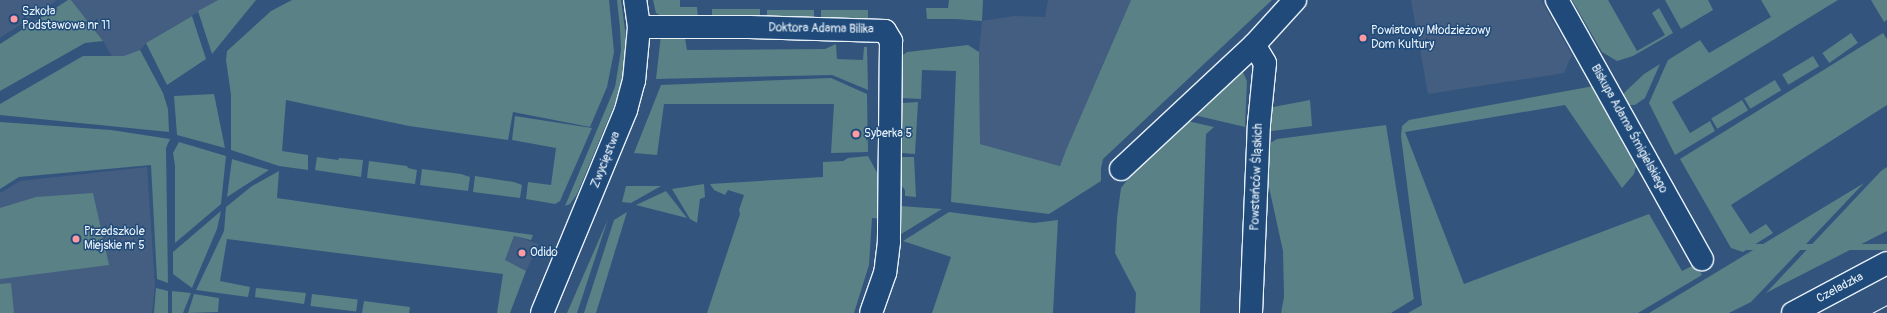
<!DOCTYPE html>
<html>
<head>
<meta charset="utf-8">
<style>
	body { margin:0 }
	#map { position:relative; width:1887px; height:313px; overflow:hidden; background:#33547d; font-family:Pangolin,sans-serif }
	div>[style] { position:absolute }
	.built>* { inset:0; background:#445e81 }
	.green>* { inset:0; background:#5a8186; transform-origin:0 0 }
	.roads { filter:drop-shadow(1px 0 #e8f1f8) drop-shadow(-1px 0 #e8f1f8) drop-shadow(0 1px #e8f1f8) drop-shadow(0 -1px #e8f1f8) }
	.minor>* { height:22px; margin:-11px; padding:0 11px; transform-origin:11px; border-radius:11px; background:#1f4a7a }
	.major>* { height:22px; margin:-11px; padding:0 11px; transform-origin:11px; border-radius:11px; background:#1f4a7a }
	.tram>* { height:1px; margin:-0.5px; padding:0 0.5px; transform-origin:0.5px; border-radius:0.5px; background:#e8f1f8 }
	.dots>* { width:11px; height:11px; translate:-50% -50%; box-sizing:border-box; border:2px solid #1f4a7a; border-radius:50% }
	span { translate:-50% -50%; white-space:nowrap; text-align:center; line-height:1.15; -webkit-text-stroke:3px #1f4a7a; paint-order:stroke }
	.poi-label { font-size:12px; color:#e8f1f8 }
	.left { translate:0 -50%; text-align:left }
	.street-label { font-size:12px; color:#e8f1f8 }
</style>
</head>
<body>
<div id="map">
	<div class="built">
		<div style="clip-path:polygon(0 0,55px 0,56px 1px,0 38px)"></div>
		<div style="clip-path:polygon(71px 0,218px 0,146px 43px,140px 50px,124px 56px,112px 56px,103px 41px)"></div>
		<div style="clip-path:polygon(1048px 0,1131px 0,1066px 150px,1060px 166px,980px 144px,979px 52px,982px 21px,1014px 16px,1045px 17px)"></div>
		<div style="clip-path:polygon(1411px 0,1541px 0,1572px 55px,1564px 73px,1428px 94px)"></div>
		<div style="clip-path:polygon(147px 167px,155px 285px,152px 313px,0 313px,0 193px,20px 181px)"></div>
		<div style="clip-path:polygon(514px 236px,539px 244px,526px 271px,505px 260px)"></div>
	</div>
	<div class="green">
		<div style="clip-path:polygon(68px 0,71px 0,103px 41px,85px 43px,0 91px,0 44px)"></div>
		<div style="clip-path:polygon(218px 0,256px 0,212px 54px,198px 11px)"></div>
		<div style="clip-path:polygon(292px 0,609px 0,614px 52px,607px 87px,590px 127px,513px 112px,508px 140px,409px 126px,286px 100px,282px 151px,308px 155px,308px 170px,279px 166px,231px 150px,231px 95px,226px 60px,227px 51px,271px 11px)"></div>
		<div style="clip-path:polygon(617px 0,621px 0,626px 37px,625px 67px,618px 96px,577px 194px,570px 204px,565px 206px,615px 87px,621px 50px,620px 28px)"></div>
		<div style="clip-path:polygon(653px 0,680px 0,680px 7px,697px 7px,698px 18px,665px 18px,656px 13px)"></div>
		<div style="clip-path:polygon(949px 0,983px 0,982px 21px,956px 19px,927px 19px,926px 8px,948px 8px)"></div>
		<div style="clip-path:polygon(1131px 0,1272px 0,1103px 159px,1101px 168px,1101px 181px,1057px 209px,1049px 214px,951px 202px,956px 71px,922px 70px,921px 99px,901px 98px,903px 55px,907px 52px,968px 45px,979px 52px,980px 144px,1060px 166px,1066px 150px)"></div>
		<div style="clip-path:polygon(1572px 0,1608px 0,1637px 51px,1665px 35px,1652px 13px,1659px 8px,1673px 33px,1633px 56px,1617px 61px,1602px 52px)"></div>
		<div style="clip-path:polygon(1665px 0,1708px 0,1713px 10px,1681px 29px)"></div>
		<div style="clip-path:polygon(1761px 0,1838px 0,1672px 102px,1690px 133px,1710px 121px,1715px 131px,1675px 155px,1649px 103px,1668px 60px,1700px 40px,1709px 53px,1771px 17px)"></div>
		<div style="clip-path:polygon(1871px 0,1887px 0,1887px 20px,1884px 22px)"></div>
		<div style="left:712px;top:9px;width:48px;height:9px"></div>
		<div style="left:767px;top:10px;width:47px;height:9px"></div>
		<div style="left:821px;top:10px;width:47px;height:9px"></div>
		<div style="clip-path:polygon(192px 16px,206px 59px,167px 85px,146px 43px)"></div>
		<div style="clip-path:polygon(684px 32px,687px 50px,825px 49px,836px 44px,837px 59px,863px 60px,864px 47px,867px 47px,868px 90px,832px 75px,656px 79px,661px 35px)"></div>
		<div style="left:1851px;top:33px;width:12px;height:35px;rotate:55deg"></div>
		<div style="clip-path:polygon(1883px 33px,1887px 39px,1887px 105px,1731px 205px,1750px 234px,1766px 224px,1773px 233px,1743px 252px,1731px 248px,1680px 159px)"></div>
		<div style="clip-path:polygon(140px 50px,163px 93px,168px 109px,169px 132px,0 115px,0 104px,83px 56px,124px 56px)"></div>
		<div style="left:1813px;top:56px;width:12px;height:36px;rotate:59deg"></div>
		<div style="clip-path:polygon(1660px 64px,1645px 98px,1635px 105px,1625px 105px,1621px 97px,1626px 91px,1644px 74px)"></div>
		<div style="clip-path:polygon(1242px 70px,1247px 81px,1245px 127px,1190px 114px)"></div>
		<div style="clip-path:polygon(831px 78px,867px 94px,868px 152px,831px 153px,834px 104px,664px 104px,657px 155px,634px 153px,661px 85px)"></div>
		<div style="left:1775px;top:80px;width:12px;height:36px;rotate:59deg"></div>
		<div style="clip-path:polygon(1594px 86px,1637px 162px,1634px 174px,1622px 188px,1565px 105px,1405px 132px,1464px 284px,1649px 214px,1682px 271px,1696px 264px,1702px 275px,1638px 313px,1408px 313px,1422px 305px,1401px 136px,1402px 126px,1409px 120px)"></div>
		<div style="clip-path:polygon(214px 94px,225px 148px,177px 135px,174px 96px)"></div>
		<div style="clip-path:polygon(1310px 100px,1312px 126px,1265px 132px,1268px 111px,1273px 107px)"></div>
		<div style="left:1742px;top:100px;width:12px;height:36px;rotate:59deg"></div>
		<div style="clip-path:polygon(918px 102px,915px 154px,901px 153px,902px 103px)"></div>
		<div style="clip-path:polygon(515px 116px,592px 128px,560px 201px,555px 204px,526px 199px,528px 182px,551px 185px,556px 148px,512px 140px)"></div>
		<div style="clip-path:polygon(1183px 120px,1214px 127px,1206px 134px,1200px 313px,1135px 313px,1136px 293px,1115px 253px,1117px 218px,1121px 188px,1147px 155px)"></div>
		<div style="clip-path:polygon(0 122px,111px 130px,170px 139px,166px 148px,168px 283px,157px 279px,151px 165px,19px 177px,0 189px)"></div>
		<div style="clip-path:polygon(1386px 125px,1414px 299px,1391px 313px,1281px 313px,1284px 297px,1283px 251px,1267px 178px,1264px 147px,1277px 139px)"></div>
		<div style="clip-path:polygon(179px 142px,226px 156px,221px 204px,175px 243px,175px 166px,173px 153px)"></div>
		<div style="clip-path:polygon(868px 156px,880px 178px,884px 219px,872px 218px,869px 265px,854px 313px,707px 313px,740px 214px,739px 210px,744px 195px,728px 190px,725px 195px,714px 190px,710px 184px,823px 177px,823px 162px,843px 161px,848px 158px)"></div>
		<div style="clip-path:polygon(317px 157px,338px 160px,339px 158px,363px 160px,361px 177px,315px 170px)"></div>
		<div style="clip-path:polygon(900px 157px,914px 157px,916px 197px,905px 196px,905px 190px,899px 183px)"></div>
		<div style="clip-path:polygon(232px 159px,269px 170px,227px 197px)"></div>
		<div style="clip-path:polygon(369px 161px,407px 166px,408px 168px,417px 170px,415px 184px,367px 178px)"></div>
		<div style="clip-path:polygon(1887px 167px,1887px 231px,1766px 293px,1881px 171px)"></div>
		<div style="clip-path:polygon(422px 169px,461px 174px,470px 177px,468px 191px,420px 185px)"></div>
		<div style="clip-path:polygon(279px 171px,277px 198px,533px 235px,531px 240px,514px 236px,505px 260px,526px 271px,510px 313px,497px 313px,503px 274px,227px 239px,220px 281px,250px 287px,248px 297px,196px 290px,224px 231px,226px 207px,252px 186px)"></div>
		<div style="clip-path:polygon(475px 176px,514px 182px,522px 185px,520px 198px,473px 192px)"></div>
		<div style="clip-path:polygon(1864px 183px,1751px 302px,1729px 313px,1649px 313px)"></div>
		<div style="clip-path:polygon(704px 184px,705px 197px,700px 199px,697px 223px,690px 219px,672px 189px)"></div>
		<div style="clip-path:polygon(626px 186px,661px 186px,631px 203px,622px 202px)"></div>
		<div style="clip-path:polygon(666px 191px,687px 218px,636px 205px)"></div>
		<div style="clip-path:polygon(93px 193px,109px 265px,0 279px,0 208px,36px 197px)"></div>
		<div style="clip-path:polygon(900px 206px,942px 209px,898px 236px)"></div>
		<div style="clip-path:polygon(221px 211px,217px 229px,192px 288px,173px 274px,173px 252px)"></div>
		<div style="clip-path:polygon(627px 212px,596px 313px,584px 313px,614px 220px)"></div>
		<div style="clip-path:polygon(949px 212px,1034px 223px,1058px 220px,1053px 313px,932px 313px,951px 257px,903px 241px)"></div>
		<div style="clip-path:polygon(608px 219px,577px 313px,567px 313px)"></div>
		<div style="left:1887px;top:244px;width:6px;height:151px;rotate:90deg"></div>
		<div style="clip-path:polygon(11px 283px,14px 313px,0 313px,0 284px)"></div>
		<div style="clip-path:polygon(156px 288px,168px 291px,168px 313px,154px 313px)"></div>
		<div style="clip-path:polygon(256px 288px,306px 293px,304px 304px,255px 297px)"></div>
		<div style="clip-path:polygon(172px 291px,191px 293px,183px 313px,172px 313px)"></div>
		<div style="clip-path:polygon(194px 294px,219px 298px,218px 312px,188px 313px)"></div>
		<div style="left:312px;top:294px;width:46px;height:12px;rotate:7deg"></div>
		<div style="clip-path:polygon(364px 301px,410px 307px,409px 313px,362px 313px)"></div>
	</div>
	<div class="roads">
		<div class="minor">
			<div style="left:1557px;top:0;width:297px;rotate:60.8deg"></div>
			<div style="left:639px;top:27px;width:110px"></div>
			<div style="left:749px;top:27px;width:136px;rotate:1.7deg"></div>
			<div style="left:885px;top:31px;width:12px;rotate:59deg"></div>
			<div style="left:891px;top:41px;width:201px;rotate:90.6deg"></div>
			<div style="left:889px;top:242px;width:31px;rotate:97deg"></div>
			<div style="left:885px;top:273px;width:42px;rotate:109.3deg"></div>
			<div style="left:1121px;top:169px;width:182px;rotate:-43deg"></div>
			<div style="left:1254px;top:45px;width:61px;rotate:-47.7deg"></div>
			<div style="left:542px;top:313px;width:220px;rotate:-67.5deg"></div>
			<div style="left:626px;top:110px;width:30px;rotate:-75deg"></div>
			<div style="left:634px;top:81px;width:54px;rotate:-84.7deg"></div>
			<div style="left:639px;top:27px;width:27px;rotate:-98deg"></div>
			<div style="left:1251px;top:313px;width:189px;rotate:-87.6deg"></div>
			<div style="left:1259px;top:124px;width:61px;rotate:-84.4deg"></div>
			<div style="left:1265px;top:63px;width:21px;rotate:-121deg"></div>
		</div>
		<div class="major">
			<div style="left:1793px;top:313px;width:106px;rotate:-28deg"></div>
		</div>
	</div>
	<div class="tram">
		<div style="left:1872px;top:313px;width:17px;rotate:-28deg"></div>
	</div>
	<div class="dots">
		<div style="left:14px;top:19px;background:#ff9aa2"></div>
		<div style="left:1363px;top:38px;background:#ff9aa2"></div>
		<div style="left:856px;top:134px;background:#ff9aa2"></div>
		<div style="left:76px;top:239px;background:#ff9aa2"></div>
		<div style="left:522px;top:253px;background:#ff9aa2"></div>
	</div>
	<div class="poi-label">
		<span class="left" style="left:22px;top:19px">Szkoła<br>Podstawowa nr 11</span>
		<span class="left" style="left:1371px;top:38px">Powiatowy Młodzieżowy<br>Dom Kultury</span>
		<span class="left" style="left:864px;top:134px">Syberka 5</span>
		<span class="left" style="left:84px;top:239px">Przedszkole<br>Miejskie nr 5</span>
		<span class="left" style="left:530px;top:253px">Odido</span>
	</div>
	<div class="street-label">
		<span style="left:821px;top:29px;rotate:1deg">Doktora Adama Bilika</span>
		<span style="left:1629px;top:129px;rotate:61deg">Biskupa Adama Śmigielskiego</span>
		<span style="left:606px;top:160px;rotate:-68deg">Zwycięstwa</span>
		<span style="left:1257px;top:177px;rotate:-88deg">Powstańców Śląskich</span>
		<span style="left:1840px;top:288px;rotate:-28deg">Czeladzka</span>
	</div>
</div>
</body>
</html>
